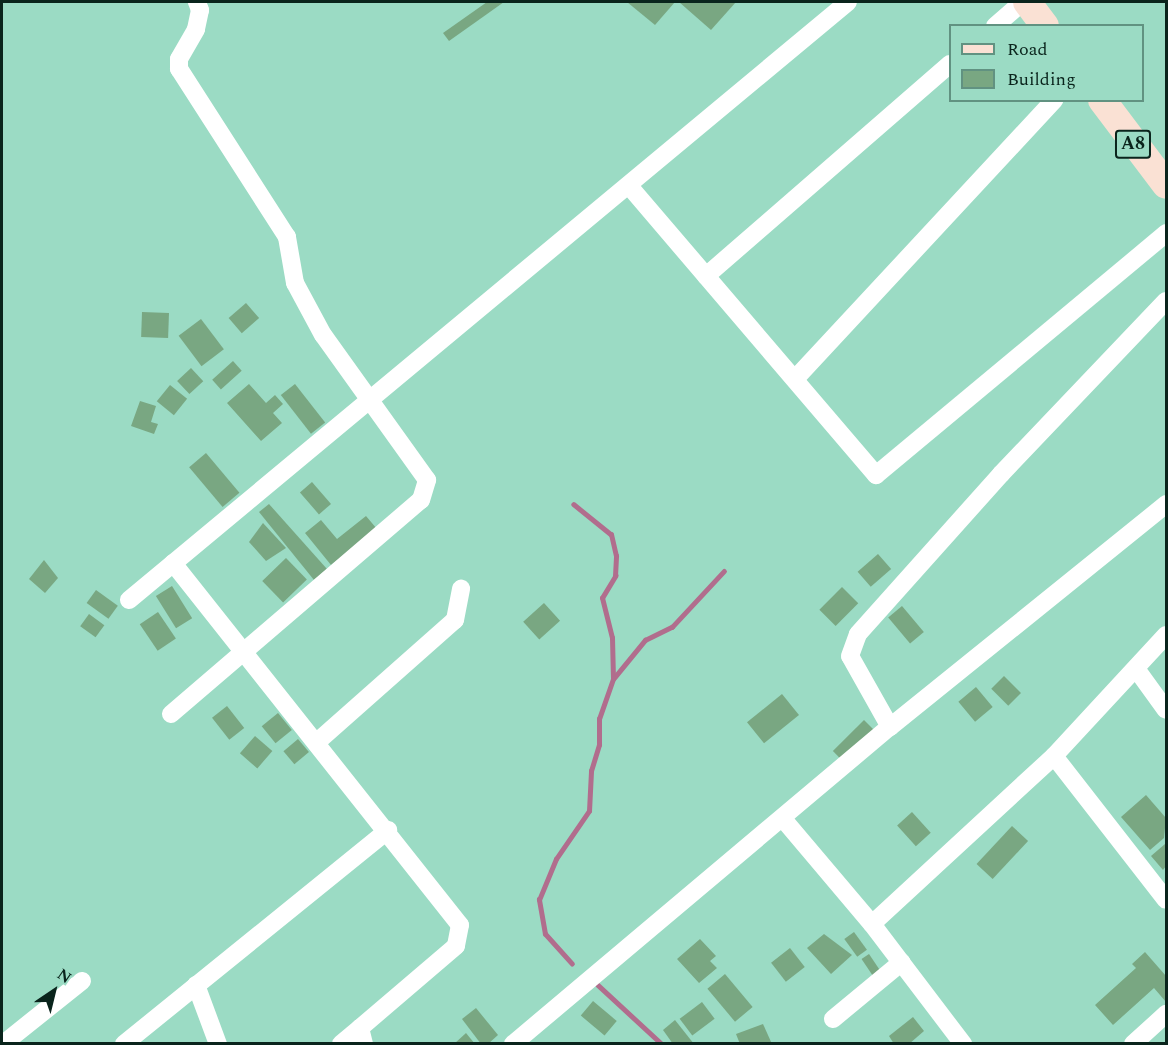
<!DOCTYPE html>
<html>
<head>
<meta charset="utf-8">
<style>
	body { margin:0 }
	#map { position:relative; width:1168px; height:1045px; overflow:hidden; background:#9bdbc4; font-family:Spectral,serif }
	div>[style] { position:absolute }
	.stream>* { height:4.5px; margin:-2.25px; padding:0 2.25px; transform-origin:2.25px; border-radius:2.25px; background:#b16d8d }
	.building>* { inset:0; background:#79a782; transform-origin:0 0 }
	.minor>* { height:18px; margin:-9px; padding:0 9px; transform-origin:9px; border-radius:9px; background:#fff }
	.primary>* { height:28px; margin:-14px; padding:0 14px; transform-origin:14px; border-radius:14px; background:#fae1d4 }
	span { translate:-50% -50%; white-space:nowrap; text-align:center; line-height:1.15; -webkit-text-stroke:5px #9bdbc4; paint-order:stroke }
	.shield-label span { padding:2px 4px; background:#9bdbc4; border:2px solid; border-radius:4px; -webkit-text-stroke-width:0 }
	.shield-label { font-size:18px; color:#0a241c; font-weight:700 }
	.frame { position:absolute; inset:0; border:3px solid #0a241c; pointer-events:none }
	.legend { position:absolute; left:949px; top:24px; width:195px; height:78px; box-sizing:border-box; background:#9bdbc4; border:2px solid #619281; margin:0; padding:8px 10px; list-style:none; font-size:18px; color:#0a241c }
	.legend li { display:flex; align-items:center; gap:12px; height:30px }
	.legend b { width:30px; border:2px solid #619281 }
	.north { position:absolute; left:24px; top:961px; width:60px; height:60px; -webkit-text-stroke:4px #9bdbc4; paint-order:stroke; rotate:35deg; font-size:16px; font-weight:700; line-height:24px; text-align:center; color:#0a241c }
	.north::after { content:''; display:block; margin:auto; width:21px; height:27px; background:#0a241c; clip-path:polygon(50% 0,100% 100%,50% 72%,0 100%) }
</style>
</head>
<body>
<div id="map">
	<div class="stream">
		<div style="left:614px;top:678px;width:49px;rotate:-50.8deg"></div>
		<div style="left:645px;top:640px;width:30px;rotate:-26deg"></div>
		<div style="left:672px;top:627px;width:76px;rotate:-47.1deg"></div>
		<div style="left:572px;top:964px;width:40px;rotate:-132deg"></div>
		<div style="left:545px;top:934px;width:35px;rotate:-100deg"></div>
		<div style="left:539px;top:900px;width:44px;rotate:-67.5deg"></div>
		<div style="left:556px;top:859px;width:58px;rotate:-55.5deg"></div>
		<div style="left:589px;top:811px;width:40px;rotate:-87.1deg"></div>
		<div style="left:591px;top:771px;width:27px;rotate:-73deg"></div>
		<div style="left:599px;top:745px;width:26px;rotate:-90deg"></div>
		<div style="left:599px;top:719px;width:42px;rotate:-70.7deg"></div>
		<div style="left:613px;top:679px;width:41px;rotate:-91.4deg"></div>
		<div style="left:612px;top:638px;width:41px;rotate:-104deg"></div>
		<div style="left:602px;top:598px;width:26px;rotate:-59deg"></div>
		<div style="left:615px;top:576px;width:20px;rotate:-87deg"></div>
		<div style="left:616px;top:556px;width:22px;rotate:-103deg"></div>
		<div style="left:611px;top:535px;width:48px;rotate:-141deg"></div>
		<div style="left:598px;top:985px;width:87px;rotate:42.7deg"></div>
	</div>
	<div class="building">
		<div style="clip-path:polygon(487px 2px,504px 2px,449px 41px,443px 33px)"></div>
		<div style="clip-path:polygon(627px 2px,675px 2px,655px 25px)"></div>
		<div style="clip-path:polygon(679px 2px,736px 2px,711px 30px)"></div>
		<div style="left:246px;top:303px;width:20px;height:23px;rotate:49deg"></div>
		<div style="left:142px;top:312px;width:27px;height:25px;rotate:2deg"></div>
		<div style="left:201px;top:319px;width:38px;height:28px;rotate:53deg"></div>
		<div style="left:233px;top:361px;width:13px;height:28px;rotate:48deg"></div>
		<div style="left:191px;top:368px;width:18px;height:19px;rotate:47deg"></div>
		<div style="clip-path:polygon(249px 384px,266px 403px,275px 395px,283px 404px,273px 413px,282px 423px,261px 441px,227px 403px)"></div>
		<div style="left:295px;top:384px;width:49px;height:18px;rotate:52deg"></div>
		<div style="left:170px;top:385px;width:22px;height:21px;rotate:39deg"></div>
		<div style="clip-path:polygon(140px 401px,156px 406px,151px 422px,158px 424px,154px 434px,131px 426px)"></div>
		<div style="left:206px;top:453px;width:52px;height:22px;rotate:50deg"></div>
		<div style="left:312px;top:482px;width:29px;height:16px;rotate:49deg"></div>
		<div style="clip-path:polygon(269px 504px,327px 569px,314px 580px,259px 512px)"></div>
		<div style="clip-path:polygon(366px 516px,377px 529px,331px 565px,305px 533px,321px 520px,337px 539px)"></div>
		<div style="clip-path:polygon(263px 523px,286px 548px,266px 561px,249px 542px)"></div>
		<div style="left:878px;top:554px;width:20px;height:27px;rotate:49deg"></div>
		<div style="left:286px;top:558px;width:30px;height:33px;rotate:46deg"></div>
		<div style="clip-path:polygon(44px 560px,58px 578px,45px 593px,29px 579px)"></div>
		<div style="left:172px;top:586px;width:38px;height:19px;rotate:58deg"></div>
		<div style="left:842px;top:587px;width:23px;height:32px;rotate:45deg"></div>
		<div style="left:96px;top:590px;width:27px;height:16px;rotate:36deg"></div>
		<div style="left:544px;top:603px;width:24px;height:28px;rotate:48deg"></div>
		<div style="left:902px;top:606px;width:34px;height:18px;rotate:50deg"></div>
		<div style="left:158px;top:612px;width:32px;height:22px;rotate:56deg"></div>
		<div style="left:89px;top:614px;width:19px;height:15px;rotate:36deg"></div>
		<div style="left:1004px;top:676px;width:24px;height:18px;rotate:45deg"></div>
		<div style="left:976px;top:687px;width:26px;height:23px;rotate:50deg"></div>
		<div style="left:782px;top:694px;width:27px;height:45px;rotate:51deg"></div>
		<div style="left:227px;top:706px;width:28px;height:19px;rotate:52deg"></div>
		<div style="left:278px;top:713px;width:22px;height:21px;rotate:51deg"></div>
		<div style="left:864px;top:720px;width:17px;height:44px;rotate:45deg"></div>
		<div style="left:255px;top:736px;width:23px;height:23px;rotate:41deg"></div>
		<div style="left:298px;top:739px;width:17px;height:19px;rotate:50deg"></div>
		<div style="clip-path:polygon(1146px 795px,1166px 818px,1164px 838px,1150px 850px,1121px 817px)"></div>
		<div style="left:912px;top:812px;width:28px;height:20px;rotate:48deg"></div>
		<div style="left:1012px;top:826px;width:22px;height:52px;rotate:43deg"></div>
		<div style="clip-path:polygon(1165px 844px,1166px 866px,1163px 870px,1151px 856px)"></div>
		<div style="left:854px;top:932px;width:22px;height:12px;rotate:54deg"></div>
		<div style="clip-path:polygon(824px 934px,852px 955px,831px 974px,807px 948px)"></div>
		<div style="clip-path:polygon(700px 939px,716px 956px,710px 961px,717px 968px,699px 983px,677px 959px)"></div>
		<div style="left:790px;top:948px;width:24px;height:24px;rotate:52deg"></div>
		<div style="clip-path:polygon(1145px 952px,1166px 976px,1166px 1002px,1154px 988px,1113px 1025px,1095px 1005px,1136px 968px,1132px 964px)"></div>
		<div style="left:869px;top:954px;width:25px;height:9px;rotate:56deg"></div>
		<div style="left:725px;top:974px;width:43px;height:23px;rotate:50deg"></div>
		<div style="left:593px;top:1001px;width:31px;height:19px;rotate:40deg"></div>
		<div style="left:702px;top:1002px;width:21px;height:28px;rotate:53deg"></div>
		<div style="clip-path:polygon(476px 1008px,498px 1035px,488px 1044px,481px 1044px,462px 1019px)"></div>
		<div style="clip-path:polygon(913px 1017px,924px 1031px,909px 1044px,894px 1044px,889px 1036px)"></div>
		<div style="clip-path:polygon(675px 1020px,694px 1044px,673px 1044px,663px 1030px)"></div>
		<div style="clip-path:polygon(763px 1024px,772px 1044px,740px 1044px,736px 1034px)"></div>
		<div style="clip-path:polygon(466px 1033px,475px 1044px,454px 1044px)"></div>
	</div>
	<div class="minor">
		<div style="left:995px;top:26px;width:37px;rotate:-41deg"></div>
		<div style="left:630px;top:187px;width:379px;rotate:49.5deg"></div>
		<div style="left:876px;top:475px;width:378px;rotate:-39.8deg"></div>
		<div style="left:706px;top:276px;width:323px;rotate:-41deg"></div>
		<div style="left:795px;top:379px;width:381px;rotate:-47.1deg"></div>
		<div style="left:173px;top:563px;width:462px;rotate:51.6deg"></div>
		<div style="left:460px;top:925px;width:21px;rotate:101deg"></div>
		<div style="left:456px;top:946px;width:126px;rotate:139.5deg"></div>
		<div style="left:129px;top:600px;width:935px;rotate:-39.75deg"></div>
		<div style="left:1137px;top:670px;width:49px;rotate:54.1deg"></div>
		<div style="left:171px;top:714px;width:329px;rotate:-40.6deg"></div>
		<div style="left:421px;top:500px;width:21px;rotate:-73deg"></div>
		<div style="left:427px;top:480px;width:178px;rotate:-125.6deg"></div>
		<div style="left:323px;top:335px;width:59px;rotate:-118.3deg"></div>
		<div style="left:295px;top:283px;width:47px;rotate:-99.9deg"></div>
		<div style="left:287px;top:237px;width:200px;rotate:-122.7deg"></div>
		<div style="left:179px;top:69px;width:10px;rotate:-90deg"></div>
		<div style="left:179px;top:59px;width:34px;rotate:-60deg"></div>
		<div style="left:196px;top:29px;width:19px;rotate:-78deg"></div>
		<div style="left:200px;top:10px;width:9px;rotate:-111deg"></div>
		<div style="left:890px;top:727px;width:81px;rotate:-119.4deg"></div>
		<div style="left:850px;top:656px;width:23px;rotate:-70deg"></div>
		<div style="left:858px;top:634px;width:215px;rotate:-48.2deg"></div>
		<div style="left:1001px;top:474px;width:239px;rotate:-46.4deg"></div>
		<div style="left:317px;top:742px;width:184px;rotate:-41.5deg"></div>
		<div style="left:455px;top:620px;width:32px;rotate:-79deg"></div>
		<div style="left:1054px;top:756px;width:182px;rotate:52.1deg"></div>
		<div style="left:784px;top:820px;width:136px;rotate:49.8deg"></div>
		<div style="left:872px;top:924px;width:151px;rotate:52.8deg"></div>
		<div style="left:872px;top:924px;width:248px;rotate:-42.7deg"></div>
		<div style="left:1054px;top:756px;width:165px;rotate:-47.2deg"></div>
		<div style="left:196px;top:985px;width:63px;rotate:69.6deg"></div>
		<div style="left:833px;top:1019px;width:89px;rotate:-39.6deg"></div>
		<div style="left:3px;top:1044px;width:101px;rotate:-38.6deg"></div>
		<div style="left:124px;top:1044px;width:340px;rotate:-39deg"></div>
		<div style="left:341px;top:1044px;width:25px;rotate:-40deg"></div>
		<div style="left:360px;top:1028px;width:16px;rotate:76deg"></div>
		<div style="left:513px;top:1044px;width:493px;rotate:-40.1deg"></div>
		<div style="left:890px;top:727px;width:355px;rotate:-38.9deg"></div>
		<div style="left:1133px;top:1044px;width:45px;rotate:-42.3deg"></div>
	</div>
	<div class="primary">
		<div style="left:1027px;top:2px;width:30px;rotate:53deg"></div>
		<div style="left:1102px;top:100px;width:106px;rotate:53deg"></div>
	</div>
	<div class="shield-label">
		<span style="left:1133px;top:144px">A8</span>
	</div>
	<div class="frame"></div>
	<ul class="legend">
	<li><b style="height:8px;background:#fae1d4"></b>Road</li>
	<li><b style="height:16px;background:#79a782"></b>Building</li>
	</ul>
	<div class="north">N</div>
</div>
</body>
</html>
